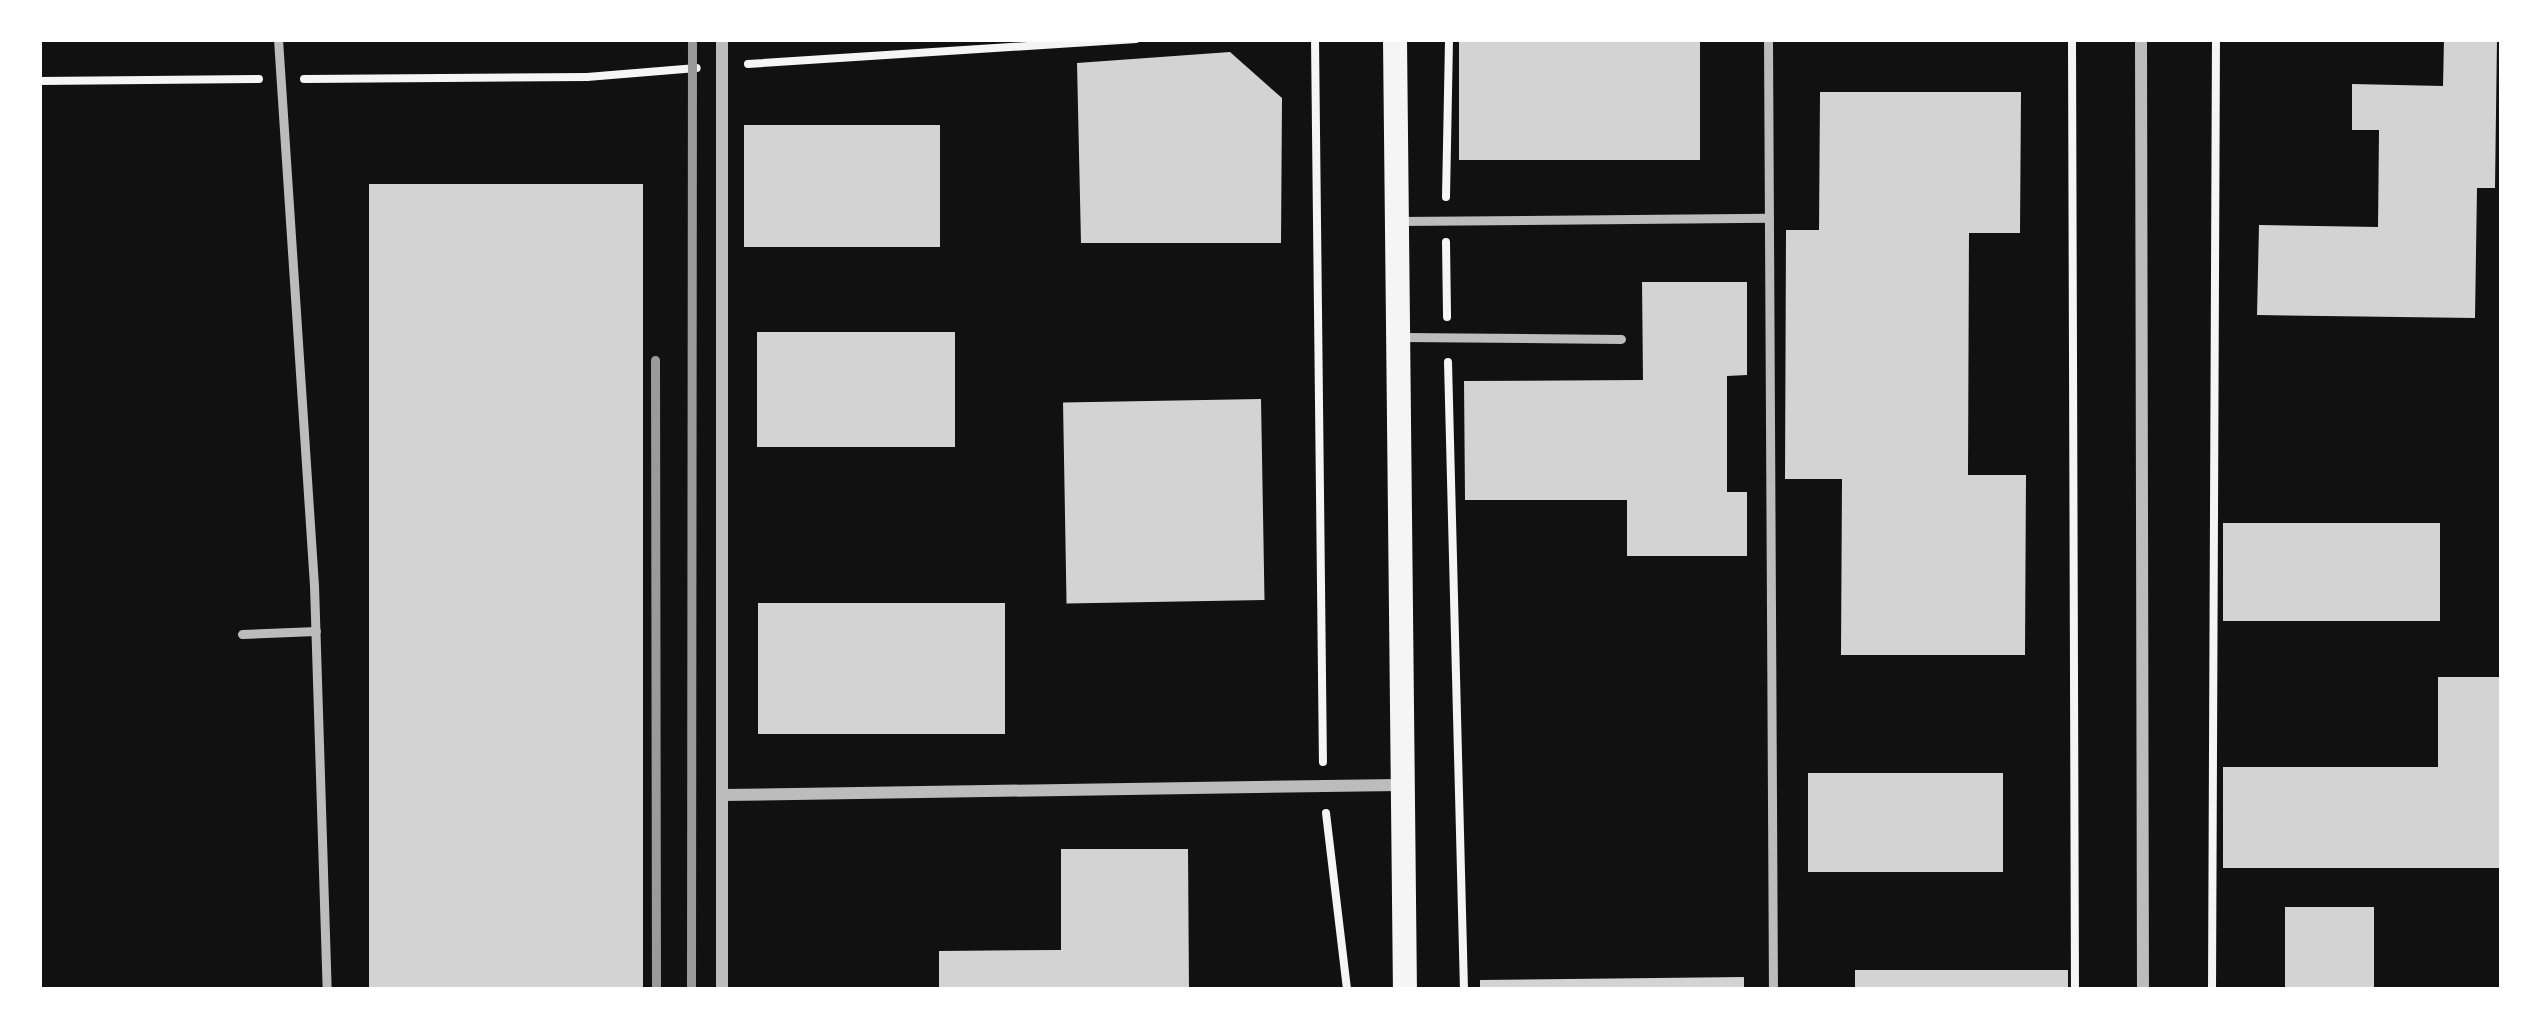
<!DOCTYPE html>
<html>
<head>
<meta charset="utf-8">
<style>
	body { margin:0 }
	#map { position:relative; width:2541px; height:1029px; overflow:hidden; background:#111; font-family:Raleway,sans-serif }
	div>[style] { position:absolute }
	.building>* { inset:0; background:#d3d3d3; transform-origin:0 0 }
	.path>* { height:8px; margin:-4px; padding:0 4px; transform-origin:4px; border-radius:4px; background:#f5f5f5 }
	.service>* { height:9px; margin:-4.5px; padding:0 4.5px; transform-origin:4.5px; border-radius:4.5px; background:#bcbcbc }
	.minor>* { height:12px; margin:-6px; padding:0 6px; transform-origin:6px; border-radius:6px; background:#bcbcbc }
	.secondary>* { height:24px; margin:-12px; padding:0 12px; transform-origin:12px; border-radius:12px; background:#f5f5f5 }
	.rail>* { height:9px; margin:-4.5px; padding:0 4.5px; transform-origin:4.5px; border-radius:4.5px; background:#9a9a9a }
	span { translate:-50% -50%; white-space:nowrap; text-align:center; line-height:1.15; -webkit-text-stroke:12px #fff; paint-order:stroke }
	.frame { position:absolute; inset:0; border:42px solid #fff; pointer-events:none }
</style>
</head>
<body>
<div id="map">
	<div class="building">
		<div style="left:1459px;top:39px;width:241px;height:121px"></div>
		<div style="clip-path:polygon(2444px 39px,2497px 39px,2495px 188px,2477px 188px,2475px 318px,2257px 315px,2259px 225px,2378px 227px,2379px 130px,2352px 130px,2352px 84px,2443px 86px)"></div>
		<div style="clip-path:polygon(1230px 52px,1282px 98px,1281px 243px,1081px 243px,1077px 63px)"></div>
		<div style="clip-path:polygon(1820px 92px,2021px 92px,2020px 233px,1969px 233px,1968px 475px,2026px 475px,2025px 655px,1841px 655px,1842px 479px,1785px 479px,1786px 230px,1819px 230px)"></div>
		<div style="left:744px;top:125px;width:196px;height:122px"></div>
		<div style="left:643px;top:184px;width:806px;height:274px;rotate:90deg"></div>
		<div style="clip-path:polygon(1642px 282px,1747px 282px,1747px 375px,1727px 376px,1727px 492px,1747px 492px,1747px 556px,1627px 556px,1627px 500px,1465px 500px,1464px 381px,1643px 380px)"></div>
		<div style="left:757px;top:332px;width:198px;height:115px"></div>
		<div style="left:1261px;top:399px;width:201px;height:198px;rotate:89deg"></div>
		<div style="left:2223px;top:523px;width:217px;height:98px"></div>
		<div style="left:758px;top:603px;width:247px;height:131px"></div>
		<div style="clip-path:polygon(2438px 677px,2500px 677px,2500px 868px,2223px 868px,2223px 767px,2438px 767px)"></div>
		<div style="left:2003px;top:773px;width:99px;height:195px;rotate:90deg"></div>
		<div style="clip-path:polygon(1061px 849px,1188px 849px,1189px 990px,939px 990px,939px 951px,1061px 950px)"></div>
		<div style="left:2285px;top:907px;width:89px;height:83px"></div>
		<div style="left:1855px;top:970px;width:213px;height:20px"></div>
		<div style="clip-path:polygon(1744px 977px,1744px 990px,1480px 990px,1480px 980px)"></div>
	</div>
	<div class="path">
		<div style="left:1315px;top:39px;width:723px;rotate:89.37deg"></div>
		<div style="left:2072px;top:39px;width:951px;rotate:89.82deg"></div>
		<div style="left:748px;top:64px;width:389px;rotate:-3.7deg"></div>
		<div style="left:304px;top:79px;width:283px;rotate:-0.4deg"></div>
		<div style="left:587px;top:77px;width:110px;rotate:-4.7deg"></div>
		<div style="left:39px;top:81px;width:220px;rotate:-0.5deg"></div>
		<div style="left:1446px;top:197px;width:158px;rotate:-88.9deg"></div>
		<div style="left:1446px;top:242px;width:75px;rotate:89.2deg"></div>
		<div style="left:1448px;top:362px;width:628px;rotate:88.54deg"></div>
		<div style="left:1326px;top:813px;width:178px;rotate:83.2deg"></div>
		<div style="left:2212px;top:990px;width:951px;rotate:-89.76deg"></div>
	</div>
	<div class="service">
		<div style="left:278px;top:39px;width:547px;rotate:86.23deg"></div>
		<div style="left:314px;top:585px;width:405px;rotate:88.2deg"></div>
		<div style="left:1768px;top:39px;width:951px;rotate:89.7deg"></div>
		<div style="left:1398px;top:221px;width:371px;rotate:-0.5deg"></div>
		<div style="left:1403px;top:337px;width:218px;rotate:0.5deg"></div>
		<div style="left:242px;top:634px;width:74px;rotate:-2.3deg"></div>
	</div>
	<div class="minor">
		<div style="left:722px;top:39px;width:951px;rotate:90deg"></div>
		<div style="left:2141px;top:39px;width:951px;rotate:89.88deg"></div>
		<div style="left:722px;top:795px;width:677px;rotate:-0.85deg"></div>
	</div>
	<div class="secondary">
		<div style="left:1395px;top:39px;width:951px;rotate:89.4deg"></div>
	</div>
	<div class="rail">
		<div style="left:655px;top:360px;width:630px;rotate:89.91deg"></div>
		<div style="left:691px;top:990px;width:951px;rotate:-89.94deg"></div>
	</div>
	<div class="frame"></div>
</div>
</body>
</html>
